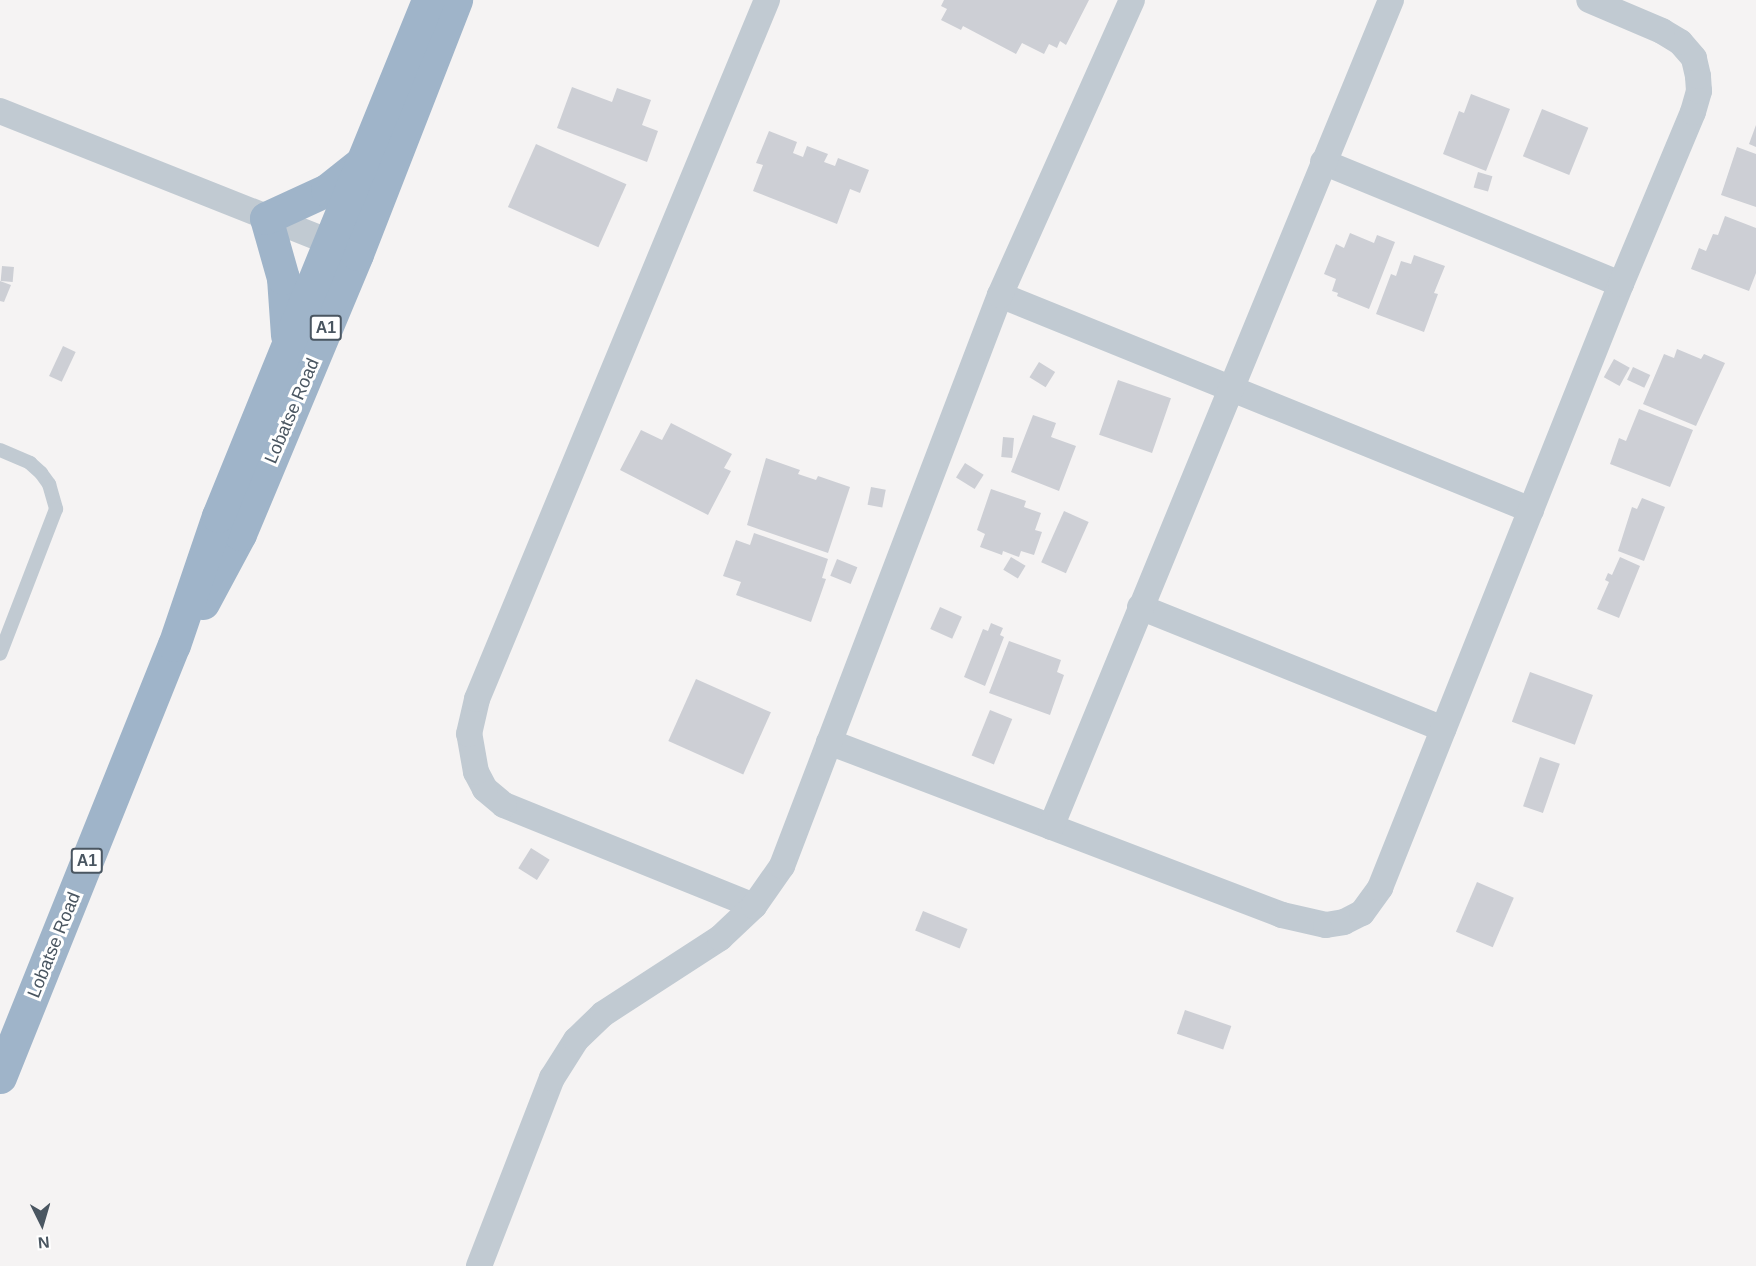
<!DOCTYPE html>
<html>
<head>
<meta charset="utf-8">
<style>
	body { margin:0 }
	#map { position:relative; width:1756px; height:1266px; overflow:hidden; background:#f5f3f3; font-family:Arial,sans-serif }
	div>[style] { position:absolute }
	.building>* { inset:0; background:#cdcfd5; transform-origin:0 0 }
	.service>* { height:14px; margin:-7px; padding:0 7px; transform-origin:7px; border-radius:7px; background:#c1cad2 }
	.minor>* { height:26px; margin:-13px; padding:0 13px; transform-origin:13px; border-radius:13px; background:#c1cad2 }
	.trunk>* { height:33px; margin:-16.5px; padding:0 16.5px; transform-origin:16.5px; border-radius:16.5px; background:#9fb4c9 }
	span { translate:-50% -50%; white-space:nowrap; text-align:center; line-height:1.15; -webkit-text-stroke:6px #fff; paint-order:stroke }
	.shield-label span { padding:2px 4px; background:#fff; border:2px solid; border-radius:4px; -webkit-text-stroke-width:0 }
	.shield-label { font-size:16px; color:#4a5661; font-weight:700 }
	.street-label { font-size:18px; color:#4a5661 }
	.north { position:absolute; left:12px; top:1194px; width:60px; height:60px; -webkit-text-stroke:4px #fff; paint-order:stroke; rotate:175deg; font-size:16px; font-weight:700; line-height:24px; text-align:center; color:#4a5661 }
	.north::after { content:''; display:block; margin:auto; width:21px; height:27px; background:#4a5661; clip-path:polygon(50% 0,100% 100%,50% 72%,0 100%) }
</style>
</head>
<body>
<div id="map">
	<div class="building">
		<div style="clip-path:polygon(944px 0,1089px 0,1066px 45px,1060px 41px,1057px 48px,1049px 44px,1044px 54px,1022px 43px,1016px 54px,963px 26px,961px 30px,941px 20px,947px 9px,941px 6px)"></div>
		<div style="clip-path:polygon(572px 87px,612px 102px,617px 88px,651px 100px,642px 125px,658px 131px,647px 162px,557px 128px)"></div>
		<div style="clip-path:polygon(1471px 94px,1510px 109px,1486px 171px,1443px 154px,1459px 111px,1464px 113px)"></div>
		<div style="left:1542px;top:109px;width:50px;height:51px;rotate:22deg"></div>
		<div style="clip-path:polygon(1756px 125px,1756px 147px,1749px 144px)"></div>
		<div style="clip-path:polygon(769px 131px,797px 142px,793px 153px,803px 157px,807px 146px,828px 154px,824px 162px,835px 166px,838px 158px,869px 170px,860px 193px,850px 189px,837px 224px,753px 191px,763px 165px,756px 163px)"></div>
		<div style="left:536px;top:144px;width:99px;height:69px;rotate:24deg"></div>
		<div style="clip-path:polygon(1737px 147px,1756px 154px,1756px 207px,1721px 195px)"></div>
		<div style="left:1478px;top:172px;width:15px;height:16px;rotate:16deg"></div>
		<div style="clip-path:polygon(1725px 216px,1756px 228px,1756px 273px,1749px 291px,1691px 269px,1699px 248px,1706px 251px,1713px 234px,1718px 235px)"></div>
		<div style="clip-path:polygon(1350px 233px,1374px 243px,1377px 235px,1395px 242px,1369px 309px,1337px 296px,1338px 293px,1332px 291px,1336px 279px,1324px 274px,1336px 244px,1344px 248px)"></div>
		<div style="clip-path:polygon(1414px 255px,1445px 266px,1434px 293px,1438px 294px,1424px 332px,1376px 314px,1391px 274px,1396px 276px,1401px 261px,1411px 264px)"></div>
		<div style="left:2px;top:266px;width:12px;height:15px;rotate:5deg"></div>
		<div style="clip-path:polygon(0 281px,11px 285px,4px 302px,0 301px)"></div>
		<div style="left:63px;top:346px;width:14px;height:33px;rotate:25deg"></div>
		<div style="clip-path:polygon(1677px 349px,1701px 359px,1704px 354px,1725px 363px,1696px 426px,1643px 404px,1664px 354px,1674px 358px)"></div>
		<div style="left:1614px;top:359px;width:18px;height:21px;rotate:29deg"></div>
		<div style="left:1039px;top:362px;width:19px;height:18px;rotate:32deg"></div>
		<div style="left:1633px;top:367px;width:19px;height:14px;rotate:25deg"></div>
		<div style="left:1118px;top:380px;width:56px;height:58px;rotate:19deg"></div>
		<div style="clip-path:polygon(1639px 409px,1693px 430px,1670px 487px,1610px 464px,1619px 438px,1626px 441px)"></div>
		<div style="clip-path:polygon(1033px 415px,1056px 423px,1051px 437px,1076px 446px,1059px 491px,1011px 472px)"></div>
		<div style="clip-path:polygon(671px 423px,732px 454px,724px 468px,731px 471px,708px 515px,620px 470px,641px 430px,662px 440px)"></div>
		<div style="left:1003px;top:437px;width:11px;height:20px;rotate:5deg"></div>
		<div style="clip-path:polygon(766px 458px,800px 470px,798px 474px,816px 480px,818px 476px,850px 487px,828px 553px,747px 525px)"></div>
		<div style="left:965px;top:463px;width:22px;height:17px;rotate:32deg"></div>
		<div style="left:871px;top:487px;width:15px;height:18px;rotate:11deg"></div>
		<div style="clip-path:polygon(991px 489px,1026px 501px,1024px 507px,1041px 513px,1035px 530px,1042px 532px,1034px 555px,1021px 551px,1019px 557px,1003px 551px,1002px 555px,980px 547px,985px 534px,977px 530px)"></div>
		<div style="clip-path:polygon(1642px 498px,1665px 507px,1644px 561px,1618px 551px,1632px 507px,1637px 509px)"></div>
		<div style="left:1064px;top:511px;width:27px;height:56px;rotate:24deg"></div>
		<div style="clip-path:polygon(754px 533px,828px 559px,822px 578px,826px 579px,811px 622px,736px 595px,741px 582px,723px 576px,736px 540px,750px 545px)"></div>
		<div style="left:1011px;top:557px;width:17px;height:15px;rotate:31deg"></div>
		<div style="clip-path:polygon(1620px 557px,1640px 566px,1619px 618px,1597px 609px,1609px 582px,1605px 580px,1608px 573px,1612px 575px)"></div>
		<div style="left:837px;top:559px;width:22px;height:18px;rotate:22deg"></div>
		<div style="left:940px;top:607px;width:24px;height:24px;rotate:24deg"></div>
		<div style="clip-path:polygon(991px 623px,1003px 628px,1000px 635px,1004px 637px,985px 686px,964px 677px,983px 629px,988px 631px)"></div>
		<div style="clip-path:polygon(1009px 641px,1061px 660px,1057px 672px,1064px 675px,1050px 715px,989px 693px)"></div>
		<div style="left:1530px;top:672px;width:67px;height:53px;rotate:20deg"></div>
		<div style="left:696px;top:679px;width:82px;height:68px;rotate:24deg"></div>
		<div style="left:990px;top:710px;width:24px;height:49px;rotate:22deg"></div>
		<div style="left:1540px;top:757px;width:21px;height:52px;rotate:19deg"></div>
		<div style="left:531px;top:848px;width:22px;height:24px;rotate:32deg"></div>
		<div style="left:1477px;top:882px;width:40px;height:54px;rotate:23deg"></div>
		<div style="left:923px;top:911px;width:48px;height:21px;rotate:22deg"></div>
		<div style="left:1185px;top:1010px;width:49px;height:25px;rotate:19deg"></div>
	</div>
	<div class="service">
		<div style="left:0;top:450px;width:33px;rotate:23deg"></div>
		<div style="left:30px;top:463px;width:15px;rotate:42deg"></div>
		<div style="left:41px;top:473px;width:14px;rotate:54deg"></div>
		<div style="left:49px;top:484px;width:26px;rotate:74deg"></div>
		<div style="left:56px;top:509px;width:155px;rotate:111.1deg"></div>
	</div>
	<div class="minor">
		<div style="left:0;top:111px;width:371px;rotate:21.7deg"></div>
		<div style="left:1323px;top:162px;width:322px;rotate:22.3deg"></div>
		<div style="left:1000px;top:295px;width:573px;rotate:22.04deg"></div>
		<div style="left:1140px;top:607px;width:327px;rotate:21.9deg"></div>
		<div style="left:829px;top:742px;width:485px;rotate:20.9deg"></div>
		<div style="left:1282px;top:915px;width:45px;rotate:12.8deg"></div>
		<div style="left:1326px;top:925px;width:18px;rotate:-9deg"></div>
		<div style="left:1344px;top:922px;width:20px;rotate:-27deg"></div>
		<div style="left:1362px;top:913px;width:31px;rotate:-54deg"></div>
		<div style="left:1380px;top:888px;width:650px;rotate:-68.25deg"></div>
		<div style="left:1621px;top:284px;width:186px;rotate:-67.3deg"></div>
		<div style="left:1693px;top:112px;width:22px;rotate:-74deg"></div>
		<div style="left:1699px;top:91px;width:15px;rotate:-94deg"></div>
		<div style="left:1698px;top:76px;width:18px;rotate:-103deg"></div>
		<div style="left:1694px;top:58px;width:21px;rotate:-131deg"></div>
		<div style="left:1680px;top:42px;width:21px;rotate:-149deg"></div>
		<div style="left:1662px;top:31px;width:79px;rotate:-157deg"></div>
		<div style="left:1051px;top:827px;width:894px;rotate:-67.65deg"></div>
		<div style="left:754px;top:906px;width:270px;rotate:-158deg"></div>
		<div style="left:504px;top:805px;width:25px;rotate:-140deg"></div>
		<div style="left:485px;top:789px;width:19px;rotate:-118deg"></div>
		<div style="left:476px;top:772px;width:39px;rotate:-100deg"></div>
		<div style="left:469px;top:734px;width:36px;rotate:-77deg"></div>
		<div style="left:477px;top:699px;width:757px;rotate:-67.47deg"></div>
		<div style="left:479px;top:1266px;width:202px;rotate:-68.8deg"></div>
		<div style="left:552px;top:1078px;width:45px;rotate:-57.7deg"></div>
		<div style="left:576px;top:1040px;width:37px;rotate:-44deg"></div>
		<div style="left:603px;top:1014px;width:140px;rotate:-33deg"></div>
		<div style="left:720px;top:938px;width:47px;rotate:-43.3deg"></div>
		<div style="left:754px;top:906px;width:49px;rotate:-55deg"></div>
		<div style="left:782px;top:866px;width:611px;rotate:-69.1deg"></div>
		<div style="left:1000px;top:295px;width:323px;rotate:-65.9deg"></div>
	</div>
	<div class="trunk">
		<div style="left:287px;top:335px;width:57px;rotate:-94deg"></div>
		<div style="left:283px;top:278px;width:62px;rotate:-105.8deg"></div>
		<div style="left:266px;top:218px;width:67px;rotate:-24.7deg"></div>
		<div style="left:327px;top:190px;width:43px;rotate:-38.5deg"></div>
		<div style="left:203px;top:603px;width:78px;rotate:-61.8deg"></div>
		<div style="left:240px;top:534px;width:303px;rotate:-67.3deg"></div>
		<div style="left:357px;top:254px;width:273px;rotate:-68.7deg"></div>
		<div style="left:0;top:1077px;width:466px;rotate:-68.1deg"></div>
		<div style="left:174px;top:645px;width:136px;rotate:-71.2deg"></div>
		<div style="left:218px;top:516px;width:557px;rotate:-67.85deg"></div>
	</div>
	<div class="shield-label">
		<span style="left:326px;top:328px">A1</span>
		<span style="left:87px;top:861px">A1</span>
	</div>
	<div class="street-label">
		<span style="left:292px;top:411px;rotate:-67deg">Lobatse Road</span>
		<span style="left:54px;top:945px;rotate:-68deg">Lobatse Road</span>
	</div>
	<div class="north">N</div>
</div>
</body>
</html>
